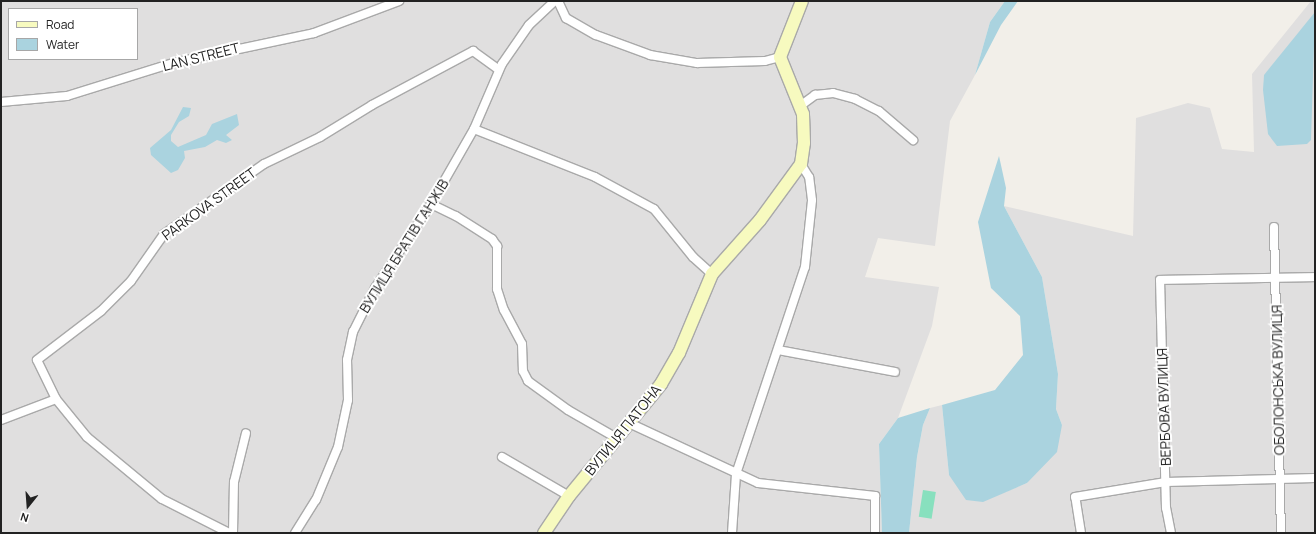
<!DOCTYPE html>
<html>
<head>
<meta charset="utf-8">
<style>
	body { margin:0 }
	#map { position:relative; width:1316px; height:534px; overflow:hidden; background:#f2efe9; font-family:Manrope,sans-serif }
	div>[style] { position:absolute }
	.residential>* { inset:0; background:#e0dfdf }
	.pitch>* { inset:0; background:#88e0be; transform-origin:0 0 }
	.water>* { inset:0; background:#aad3df }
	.roads { filter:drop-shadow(1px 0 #a9a9a9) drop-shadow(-1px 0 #a9a9a9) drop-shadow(0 1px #a9a9a9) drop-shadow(0 -1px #a9a9a9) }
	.street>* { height:8px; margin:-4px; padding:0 4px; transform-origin:4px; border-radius:4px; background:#fff }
	.secondary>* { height:12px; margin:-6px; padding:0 6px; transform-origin:6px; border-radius:6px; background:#f7fabf }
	span { translate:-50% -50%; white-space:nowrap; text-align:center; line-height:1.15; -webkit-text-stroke:4px #fff; paint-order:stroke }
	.street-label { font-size:14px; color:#222 }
	.frame { position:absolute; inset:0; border:2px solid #222; pointer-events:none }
	.legend { position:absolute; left:8px; top:8px; width:130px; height:52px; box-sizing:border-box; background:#fff; border:1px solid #a7a7a7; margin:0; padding:5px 7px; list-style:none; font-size:12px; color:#222 }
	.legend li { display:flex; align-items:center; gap:8px; height:20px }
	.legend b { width:20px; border:1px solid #a7a7a7 }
	.north { position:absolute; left:8px; top:486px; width:40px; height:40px; -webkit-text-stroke:3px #fff; paint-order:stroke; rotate:197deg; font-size:11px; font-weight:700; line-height:16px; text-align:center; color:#222 }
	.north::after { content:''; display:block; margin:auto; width:14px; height:18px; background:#222; clip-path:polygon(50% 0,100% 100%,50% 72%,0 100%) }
</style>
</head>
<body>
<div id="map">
	<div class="residential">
		<div style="clip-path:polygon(evenodd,1px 1px,1005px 1px,990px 22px,975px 75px,950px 121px,935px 246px,878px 238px,865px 277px,939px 287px,932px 326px,898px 418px,879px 444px,882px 533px,1px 533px,1px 1px,9px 9px,137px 9px,137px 59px,9px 59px,9px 9px)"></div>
		<div style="clip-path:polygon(1311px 1px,1315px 1px,1315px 533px,909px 533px,917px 457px,923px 425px,930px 408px,942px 405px,949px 475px,1005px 492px,1027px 483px,1062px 425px,1056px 409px,1058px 374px,1042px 277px,1004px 206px,1133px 236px,1136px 118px,1188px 103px,1210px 108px,1222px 149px,1254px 152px,1252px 74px)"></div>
	</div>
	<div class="pitch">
		<div style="left:923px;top:490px;width:13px;height:27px;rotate:9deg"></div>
	</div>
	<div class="water">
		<div style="clip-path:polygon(1005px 1px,1018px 1px,1001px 25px,975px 75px,990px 22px)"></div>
		<div style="clip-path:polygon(1315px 12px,1311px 140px,1307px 144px,1277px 146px,1268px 134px,1263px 90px,1264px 75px)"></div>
		<div style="clip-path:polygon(183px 107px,191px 108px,189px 116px,179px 122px,171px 135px,171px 141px,178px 147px,206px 135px,212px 124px,237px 114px,239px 125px,226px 135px,232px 140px,226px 143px,217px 140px,205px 147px,184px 151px,185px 158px,178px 170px,171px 173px,151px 155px,150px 148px,171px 130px)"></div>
		<div style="clip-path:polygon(999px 156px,1006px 188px,1004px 206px,1042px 277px,1058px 374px,1056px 409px,1062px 425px,1057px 452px,1027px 483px,983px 502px,966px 500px,949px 475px,942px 405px,995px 390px,1023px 355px,1020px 316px,991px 288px,978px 222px)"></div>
		<div style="clip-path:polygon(930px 408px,923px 425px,917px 457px,909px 533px,882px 533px,879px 444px,898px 418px)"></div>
	</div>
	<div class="roads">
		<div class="street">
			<div style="left:558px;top:1px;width:19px;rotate:65deg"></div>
			<div style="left:566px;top:18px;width:34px;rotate:30deg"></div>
			<div style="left:596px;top:35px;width:58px;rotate:20.3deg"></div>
			<div style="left:650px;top:55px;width:48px;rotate:9.7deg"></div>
			<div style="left:697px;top:63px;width:68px;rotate:-1.7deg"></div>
			<div style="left:765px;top:61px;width:16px;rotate:-15deg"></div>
			<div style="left:1px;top:102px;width:66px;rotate:-5.2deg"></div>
			<div style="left:67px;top:96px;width:111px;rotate:-17.3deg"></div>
			<div style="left:173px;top:63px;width:144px;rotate:-12deg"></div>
			<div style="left:314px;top:33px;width:91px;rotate:-20.6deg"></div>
			<div style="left:800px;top:106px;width:19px;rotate:-36deg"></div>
			<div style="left:815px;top:95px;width:18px;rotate:-6deg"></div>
			<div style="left:833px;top:93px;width:23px;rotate:15deg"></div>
			<div style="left:855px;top:99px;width:27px;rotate:27deg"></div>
			<div style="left:879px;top:111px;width:45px;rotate:40.5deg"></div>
			<div style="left:474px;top:129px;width:130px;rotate:21.6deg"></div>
			<div style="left:595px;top:177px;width:67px;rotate:28.5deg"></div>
			<div style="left:654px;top:209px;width:62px;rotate:50.9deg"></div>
			<div style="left:693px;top:257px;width:25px;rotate:42deg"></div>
			<div style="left:431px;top:204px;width:28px;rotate:26deg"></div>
			<div style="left:456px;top:216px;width:43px;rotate:32.6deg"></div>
			<div style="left:492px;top:239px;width:9px;rotate:54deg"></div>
			<div style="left:497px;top:246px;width:43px;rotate:90deg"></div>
			<div style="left:497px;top:289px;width:22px;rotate:72deg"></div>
			<div style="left:504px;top:310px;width:38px;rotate:62deg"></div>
			<div style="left:522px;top:344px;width:27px;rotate:88deg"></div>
			<div style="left:523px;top:371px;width:11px;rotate:63deg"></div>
			<div style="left:528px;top:381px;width:49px;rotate:35.9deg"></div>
			<div style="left:568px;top:410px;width:54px;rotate:29.9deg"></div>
			<div style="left:1274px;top:227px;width:306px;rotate:88.7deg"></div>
			<div style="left:778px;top:350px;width:119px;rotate:10.6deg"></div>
			<div style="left:56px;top:399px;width:49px;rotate:50.8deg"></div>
			<div style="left:87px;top:437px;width:97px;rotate:39.6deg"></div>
			<div style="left:162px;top:499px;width:75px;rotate:26.9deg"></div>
			<div style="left:1px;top:420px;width:59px;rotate:-20.9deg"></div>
			<div style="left:56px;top:399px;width:43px;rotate:-116deg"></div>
			<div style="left:37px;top:360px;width:81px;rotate:-37.4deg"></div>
			<div style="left:101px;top:311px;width:42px;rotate:-45deg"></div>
			<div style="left:131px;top:281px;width:57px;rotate:-54.9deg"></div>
			<div style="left:164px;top:234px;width:122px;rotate:-35deg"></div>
			<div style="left:264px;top:164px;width:62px;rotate:-25.7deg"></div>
			<div style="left:320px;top:137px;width:61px;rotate:-31.6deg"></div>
			<div style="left:372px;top:105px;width:115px;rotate:-28.1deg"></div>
			<div style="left:473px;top:51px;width:32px;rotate:36deg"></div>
			<div style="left:629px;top:423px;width:142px;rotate:24.9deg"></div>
			<div style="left:758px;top:483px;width:118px;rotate:6.3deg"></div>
			<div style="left:875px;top:496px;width:37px;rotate:90deg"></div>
			<div style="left:502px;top:457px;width:78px;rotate:30.2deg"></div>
			<div style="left:233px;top:533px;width:51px;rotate:-88.9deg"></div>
			<div style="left:234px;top:482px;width:50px;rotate:-76.2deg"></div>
			<div style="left:295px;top:533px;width:39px;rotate:-58deg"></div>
			<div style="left:316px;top:500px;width:57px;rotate:-67.5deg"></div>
			<div style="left:338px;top:447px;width:48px;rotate:-78deg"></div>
			<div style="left:348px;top:400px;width:40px;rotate:-91.4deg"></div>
			<div style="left:347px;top:360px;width:29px;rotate:-78deg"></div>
			<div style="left:353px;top:332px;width:49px;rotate:-63.4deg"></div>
			<div style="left:375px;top:288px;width:101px;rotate:-56.3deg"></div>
			<div style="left:431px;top:204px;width:86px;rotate:-60.2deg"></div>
			<div style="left:474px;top:129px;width:71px;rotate:-66.7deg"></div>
			<div style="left:502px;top:64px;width:47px;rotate:-55.3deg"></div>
			<div style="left:529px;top:25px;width:35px;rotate:-43deg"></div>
			<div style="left:732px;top:533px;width:59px;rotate:-86.1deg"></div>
			<div style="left:736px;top:474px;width:218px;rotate:-71.6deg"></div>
			<div style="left:805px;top:267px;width:67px;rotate:-84deg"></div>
			<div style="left:812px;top:200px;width:23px;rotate:-97deg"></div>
			<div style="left:809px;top:177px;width:15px;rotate:-122deg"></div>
			<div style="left:1081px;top:533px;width:36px;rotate:-99deg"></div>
			<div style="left:1075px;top:497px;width:92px;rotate:-9.4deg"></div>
			<div style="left:1166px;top:482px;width:149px;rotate:-1.5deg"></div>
			<div style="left:1171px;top:533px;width:25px;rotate:-101deg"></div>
			<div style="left:1166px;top:508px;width:228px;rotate:-91.5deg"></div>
			<div style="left:1160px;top:280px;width:155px;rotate:-1.1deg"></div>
		</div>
		<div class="secondary">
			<div style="left:544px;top:533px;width:45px;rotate:-56deg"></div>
			<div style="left:569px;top:496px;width:145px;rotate:-50.6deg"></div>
			<div style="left:661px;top:384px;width:36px;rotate:-60deg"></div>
			<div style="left:679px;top:353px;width:86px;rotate:-67.3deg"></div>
			<div style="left:712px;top:274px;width:72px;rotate:-48.4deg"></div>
			<div style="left:760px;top:220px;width:69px;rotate:-53.8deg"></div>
			<div style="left:801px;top:164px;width:21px;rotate:-82deg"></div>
			<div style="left:804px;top:143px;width:29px;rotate:-92deg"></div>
			<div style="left:803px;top:114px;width:61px;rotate:-112deg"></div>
			<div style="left:780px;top:57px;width:60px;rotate:-68.6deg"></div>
		</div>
	</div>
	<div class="street-label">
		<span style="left:201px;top:57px;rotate:-14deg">LAN STREET</span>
		<span style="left:209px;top:204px;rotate:-36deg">PARKOVA STREET</span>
		<span style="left:404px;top:246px;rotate:-58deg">ВУЛИЦЯ БРАТІВ ГАНЖІВ</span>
		<span style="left:1278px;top:380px;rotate:-91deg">ОБОЛОНСЬКА ВУЛИЦЯ</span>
		<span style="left:1164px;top:407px;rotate:-92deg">ВЕРБОВА ВУЛИЦЯ</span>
		<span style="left:623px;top:430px;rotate:-51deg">ВУЛИЦЯ ПАТОНА</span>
	</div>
	<div class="frame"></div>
	<ul class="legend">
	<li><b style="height:5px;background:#f7fabf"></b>Road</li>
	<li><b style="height:11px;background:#aad3df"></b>Water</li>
	</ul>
	<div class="north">N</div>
</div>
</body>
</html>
